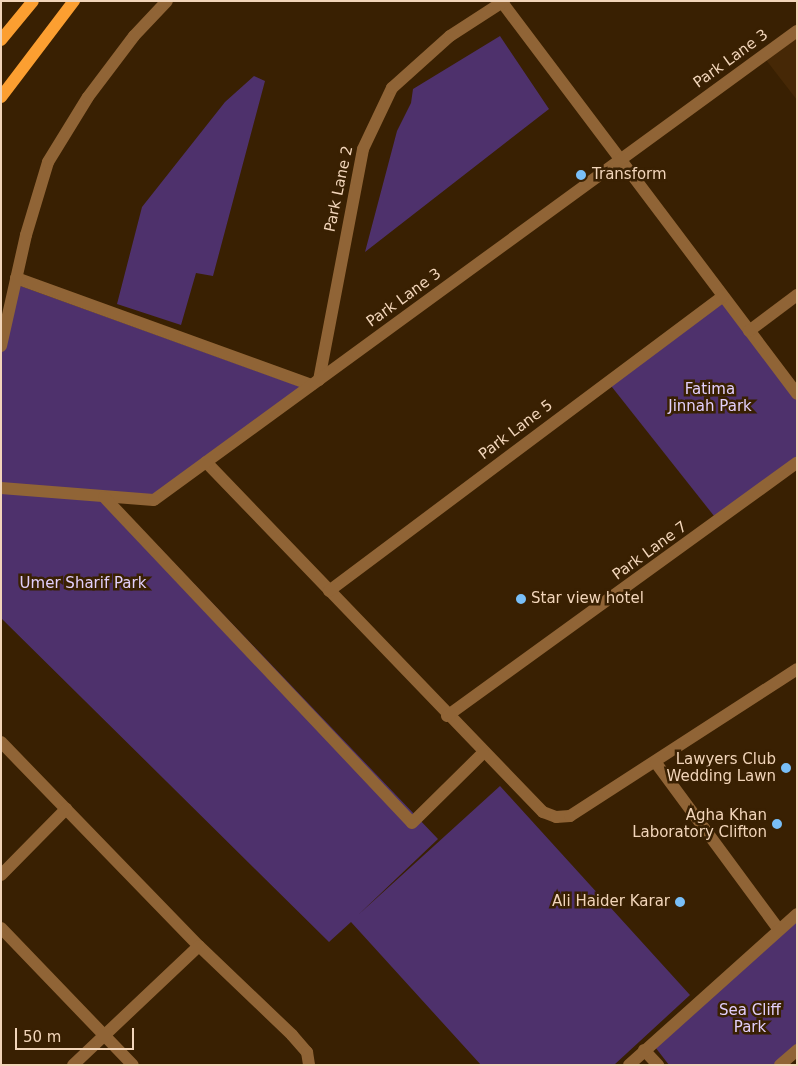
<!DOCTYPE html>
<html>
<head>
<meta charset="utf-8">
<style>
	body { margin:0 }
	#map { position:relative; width:798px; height:1066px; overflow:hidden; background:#392002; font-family:"DejaVu Sans",sans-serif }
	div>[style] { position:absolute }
	.built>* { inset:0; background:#462806 }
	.green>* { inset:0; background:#4e316c }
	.minor>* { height:12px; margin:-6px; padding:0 6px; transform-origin:6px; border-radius:6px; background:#906436 }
	.major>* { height:12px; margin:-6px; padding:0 6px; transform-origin:6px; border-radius:6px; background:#fc9f31 }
	.dots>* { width:14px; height:14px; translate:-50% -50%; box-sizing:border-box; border:2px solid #392002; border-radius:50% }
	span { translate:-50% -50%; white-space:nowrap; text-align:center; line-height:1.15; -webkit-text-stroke:5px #392002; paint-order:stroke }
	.street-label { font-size:15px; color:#f2d5ba }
	.poi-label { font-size:15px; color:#f2d5ba }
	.left { translate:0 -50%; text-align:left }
	.right { translate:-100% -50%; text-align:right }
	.park-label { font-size:15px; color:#e2cffb }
	.frame { position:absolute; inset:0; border:2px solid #f2d5ba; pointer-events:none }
	.scale { position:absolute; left:15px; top:1028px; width:119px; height:22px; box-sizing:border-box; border:2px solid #f2d5ba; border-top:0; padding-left:6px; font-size:15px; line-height:18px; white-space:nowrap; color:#f2d5ba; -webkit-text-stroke:4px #392002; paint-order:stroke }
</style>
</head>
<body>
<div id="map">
	<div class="built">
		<div style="clip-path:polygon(797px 31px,797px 100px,763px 56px)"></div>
	</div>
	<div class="green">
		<div style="clip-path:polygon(500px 36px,549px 109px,365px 252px,397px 131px,411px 103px,413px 89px)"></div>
		<div style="clip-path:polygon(254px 76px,265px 81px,213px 276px,196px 273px,181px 325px,117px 304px,142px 207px,225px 102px)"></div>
		<div style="clip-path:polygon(15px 284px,307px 389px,154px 500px,112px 498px,438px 839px,358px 915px,500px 786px,690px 995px,614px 1065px,481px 1065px,351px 922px,329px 942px,1px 618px,1px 346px)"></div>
		<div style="clip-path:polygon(723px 296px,797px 394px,797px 463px,718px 521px,608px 382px)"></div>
		<div style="clip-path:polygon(797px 918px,797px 1050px,780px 1065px,669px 1065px,652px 1043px)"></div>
	</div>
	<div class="minor">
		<div style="left:501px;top:1px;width:492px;rotate:53deg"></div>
		<div style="left:16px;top:278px;width:314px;rotate:19.9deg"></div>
		<div style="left:749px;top:331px;width:60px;rotate:-36.9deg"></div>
		<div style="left:1px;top:346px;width:114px;rotate:-77.3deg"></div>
		<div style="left:26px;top:235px;width:76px;rotate:-73.2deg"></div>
		<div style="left:48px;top:162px;width:76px;rotate:-58.4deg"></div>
		<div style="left:88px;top:97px;width:76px;rotate:-53deg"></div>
		<div style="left:134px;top:36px;width:48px;rotate:-46.7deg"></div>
		<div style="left:319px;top:380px;width:235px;rotate:-79.2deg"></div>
		<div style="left:363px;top:149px;width:68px;rotate:-64.6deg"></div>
		<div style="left:392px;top:88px;width:78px;rotate:-41.9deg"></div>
		<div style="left:450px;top:36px;width:64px;rotate:-32.9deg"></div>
		<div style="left:206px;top:462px;width:486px;rotate:46.1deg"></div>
		<div style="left:543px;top:812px;width:14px;rotate:21deg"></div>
		<div style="left:556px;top:817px;width:14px;rotate:-4deg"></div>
		<div style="left:570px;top:816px;width:270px;rotate:-32.9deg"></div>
		<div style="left:1px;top:488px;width:153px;rotate:4.5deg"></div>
		<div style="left:154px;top:500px;width:796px;rotate:-36.11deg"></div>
		<div style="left:104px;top:497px;width:448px;rotate:46.6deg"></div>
		<div style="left:412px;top:823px;width:100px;rotate:-44.6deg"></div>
		<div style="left:329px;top:591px;width:492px;rotate:-36.8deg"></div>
		<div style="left:447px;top:716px;width:432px;rotate:-35.9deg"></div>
		<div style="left:1px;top:742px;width:284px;rotate:45.9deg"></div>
		<div style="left:199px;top:946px;width:129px;rotate:43.7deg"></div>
		<div style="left:292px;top:1035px;width:23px;rotate:49deg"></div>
		<div style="left:307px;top:1052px;width:13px;rotate:81deg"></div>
		<div style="left:656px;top:763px;width:207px;rotate:53.6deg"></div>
		<div style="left:1px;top:875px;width:93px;rotate:-45.4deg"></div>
		<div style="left:1px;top:928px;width:190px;rotate:46.1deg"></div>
		<div style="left:644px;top:1050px;width:21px;rotate:47deg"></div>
		<div style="left:73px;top:1065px;width:173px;rotate:-43.4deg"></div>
		<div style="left:629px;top:1065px;width:226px;rotate:-41.9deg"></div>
		<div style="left:780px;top:1065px;width:23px;rotate:-41deg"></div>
	</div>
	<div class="major">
		<div style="left:1px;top:40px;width:50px;rotate:-50.6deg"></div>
		<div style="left:1px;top:97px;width:121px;rotate:-52.8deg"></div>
	</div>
	<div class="dots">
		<div style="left:581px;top:175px;background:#79bff8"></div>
		<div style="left:521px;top:599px;background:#79bff8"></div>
		<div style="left:786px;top:768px;background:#79bff8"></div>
		<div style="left:777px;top:824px;background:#79bff8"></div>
		<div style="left:680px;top:902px;background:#79bff8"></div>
	</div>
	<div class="street-label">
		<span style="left:731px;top:59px;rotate:-36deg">Park Lane 3</span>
		<span style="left:339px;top:189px;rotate:-78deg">Park Lane 2</span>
		<span style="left:404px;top:298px;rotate:-36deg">Park Lane 3</span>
		<span style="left:516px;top:430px;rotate:-37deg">Park Lane 5</span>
		<span style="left:650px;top:551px;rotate:-36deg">Park Lane 7</span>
	</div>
	<div class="poi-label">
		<span class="left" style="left:592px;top:175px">Transform</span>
		<span class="left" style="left:531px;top:599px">Star view hotel</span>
		<span class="right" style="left:776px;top:768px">Lawyers Club<br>Wedding Lawn</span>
		<span class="right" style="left:767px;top:824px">Agha Khan<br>Laboratory Clifton</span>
		<span class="right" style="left:670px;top:902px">Ali Haider Karar</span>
	</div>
	<div class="park-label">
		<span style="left:710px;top:398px">Fatima<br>Jinnah Park</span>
		<span style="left:83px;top:584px">Umer Sharif Park</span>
		<span style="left:750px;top:1019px">Sea Cliff<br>Park</span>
	</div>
	<div class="frame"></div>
	<div class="scale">50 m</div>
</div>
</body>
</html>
